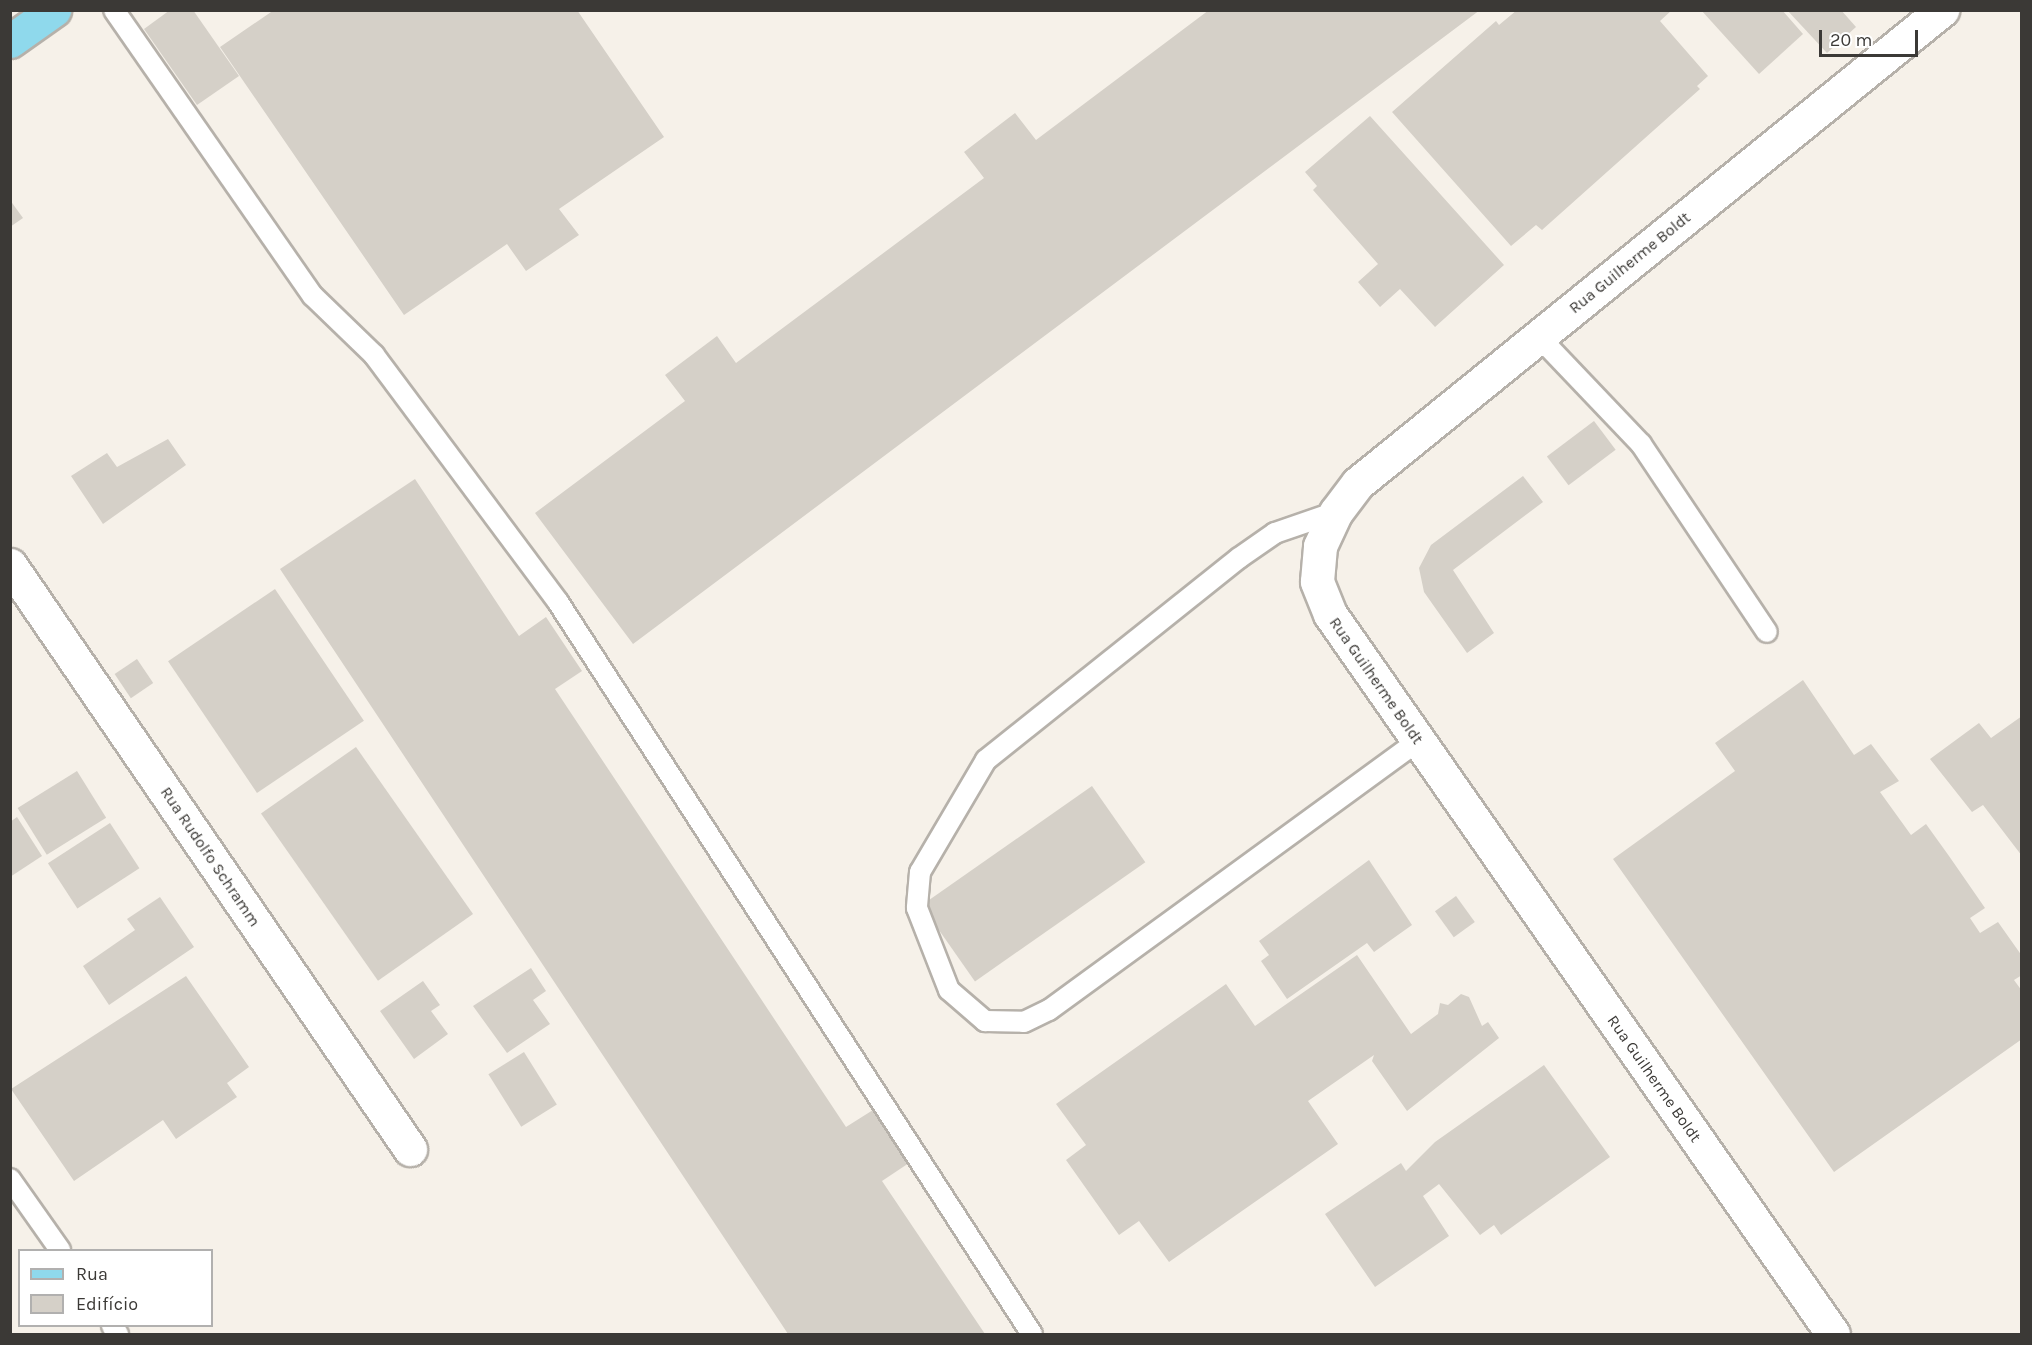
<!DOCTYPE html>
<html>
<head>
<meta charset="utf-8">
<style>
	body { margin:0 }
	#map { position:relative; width:2032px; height:1345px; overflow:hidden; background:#f6f1e9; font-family:Karla,sans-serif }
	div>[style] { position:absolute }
	.building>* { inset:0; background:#d5d0c8; transform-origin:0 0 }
	.roads { filter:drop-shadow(2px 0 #b6b1aa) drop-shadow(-2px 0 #b6b1aa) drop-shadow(0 2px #b6b1aa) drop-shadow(0 -2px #b6b1aa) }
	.lane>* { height:20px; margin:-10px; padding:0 10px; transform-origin:10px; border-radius:10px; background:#fff }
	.street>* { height:33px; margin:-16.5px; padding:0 16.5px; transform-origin:16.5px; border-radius:16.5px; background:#fff }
	.primary>* { height:33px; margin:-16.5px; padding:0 16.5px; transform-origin:16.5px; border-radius:16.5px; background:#8fd9ec }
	span { translate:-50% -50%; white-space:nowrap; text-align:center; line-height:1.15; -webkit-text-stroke:4.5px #fff; paint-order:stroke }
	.street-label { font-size:16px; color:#3b3936 }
	.frame { position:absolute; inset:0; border:12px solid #3b3936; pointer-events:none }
	.legend { position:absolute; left:18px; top:1249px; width:195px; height:78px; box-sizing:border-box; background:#fff; border:2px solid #b1b0af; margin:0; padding:8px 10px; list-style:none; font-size:18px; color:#3b3936 }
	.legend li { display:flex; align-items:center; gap:12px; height:30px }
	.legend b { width:30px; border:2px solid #b1b0af }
	.scale { position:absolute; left:1819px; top:30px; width:99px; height:27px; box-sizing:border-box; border:3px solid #3b3936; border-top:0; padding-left:8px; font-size:18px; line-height:21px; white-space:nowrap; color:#3b3936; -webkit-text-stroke:4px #fff; paint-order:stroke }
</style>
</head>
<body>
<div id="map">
	<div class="building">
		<div style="clip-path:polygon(170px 10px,193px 10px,239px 76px,197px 105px,144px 29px)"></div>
		<div style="clip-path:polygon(274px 10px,577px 10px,664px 137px,559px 209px,579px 235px,526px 271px,507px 244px,404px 315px,220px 47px)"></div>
		<div style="clip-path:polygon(1209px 10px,1480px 10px,633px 644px,535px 513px,685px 401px,665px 375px,717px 336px,736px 363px,984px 178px,964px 152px,1015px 113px,1036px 140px)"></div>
		<div style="clip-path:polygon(1517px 10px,1672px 10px,1660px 21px,1708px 76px,1697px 86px,1700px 89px,1542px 230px,1536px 225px,1511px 246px,1392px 112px,1496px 21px,1499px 25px)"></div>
		<div style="clip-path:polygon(1701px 10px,1782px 10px,1803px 34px,1759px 74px)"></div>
		<div style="clip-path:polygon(1787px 10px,1841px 10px,1856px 27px,1827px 53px)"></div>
		<div style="clip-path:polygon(1370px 116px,1504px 265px,1435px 327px,1400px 289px,1380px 307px,1358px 282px,1378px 264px,1313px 190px,1317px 186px,1305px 172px)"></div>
		<div style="clip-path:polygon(10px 200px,23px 218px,10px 227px)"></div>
		<div style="left:1594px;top:421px;width:36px;height:59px;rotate:53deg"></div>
		<div style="clip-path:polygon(168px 439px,186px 465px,103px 524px,71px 476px,107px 453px,117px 467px)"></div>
		<div style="clip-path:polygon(1523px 476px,1543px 502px,1453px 570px,1494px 633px,1467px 653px,1424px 592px,1419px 568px,1431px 545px)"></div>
		<div style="clip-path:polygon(415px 479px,519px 636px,546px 617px,582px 671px,555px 689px,846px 1127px,873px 1110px,909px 1163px,882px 1181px,985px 1334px,788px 1334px,280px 569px)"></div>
		<div style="left:275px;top:589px;width:159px;height:129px;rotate:56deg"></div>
		<div style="left:137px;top:659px;width:29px;height:27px;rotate:56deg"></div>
		<div style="clip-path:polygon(1803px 680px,1854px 755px,1871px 744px,1899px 781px,1880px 792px,1911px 835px,1926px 824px,1949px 856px,1985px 908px,1970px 918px,1980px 933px,1998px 922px,2022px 956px,2022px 975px,2014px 980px,2022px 991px,2022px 1039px,1834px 1172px,1613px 859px,1735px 771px,1715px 743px)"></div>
		<div style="clip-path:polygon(2022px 716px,2022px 856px,1983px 805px,1972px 812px,1930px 759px,1979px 723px,1991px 738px)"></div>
		<div style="left:356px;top:747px;width:204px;height:116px;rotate:55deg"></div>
		<div style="left:77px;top:771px;width:55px;height:70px;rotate:58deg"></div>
		<div style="left:1092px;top:786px;width:93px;height:208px;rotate:55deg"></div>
		<div style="clip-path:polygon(17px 817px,42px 856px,10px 877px,10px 822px)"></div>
		<div style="left:110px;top:823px;width:54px;height:74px;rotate:57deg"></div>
		<div style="clip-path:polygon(1369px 860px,1412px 925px,1374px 952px,1367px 943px,1287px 999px,1261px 961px,1269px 955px,1259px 941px)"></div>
		<div style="left:1456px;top:896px;width:32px;height:26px;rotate:54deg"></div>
		<div style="clip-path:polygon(160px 897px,194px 947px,109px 1005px,83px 966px,135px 930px,127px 919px)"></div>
		<div style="clip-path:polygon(1357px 955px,1411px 1034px,1438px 1014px,1440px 1003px,1448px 1005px,1461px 994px,1469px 997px,1482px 1026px,1488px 1022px,1499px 1038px,1407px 1111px,1372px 1061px,1374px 1055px,1308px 1101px,1338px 1144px,1169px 1262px,1139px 1221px,1119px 1235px,1066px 1160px,1086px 1145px,1056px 1104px,1226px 984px,1255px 1026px)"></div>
		<div style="clip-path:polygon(531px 968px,546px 991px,533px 1000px,550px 1024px,507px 1053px,473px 1006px)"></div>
		<div style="clip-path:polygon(186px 976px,249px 1067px,227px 1083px,237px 1097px,176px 1139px,163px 1120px,74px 1181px,11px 1089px)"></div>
		<div style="clip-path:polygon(423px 981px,440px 1005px,431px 1011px,448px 1034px,414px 1059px,380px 1011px)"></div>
		<div style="left:524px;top:1052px;width:62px;height:42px;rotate:58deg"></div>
		<div style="clip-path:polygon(1544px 1065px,1610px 1157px,1501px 1235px,1494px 1225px,1480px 1235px,1439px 1184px,1423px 1196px,1449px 1236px,1375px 1287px,1325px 1214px,1401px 1163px,1406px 1171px,1435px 1142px)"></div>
	</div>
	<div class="roads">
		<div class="lane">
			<div style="left:114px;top:10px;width:348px;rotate:55.2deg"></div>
			<div style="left:313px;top:296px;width:85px;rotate:44deg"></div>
			<div style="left:374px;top:355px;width:308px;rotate:53.3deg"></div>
			<div style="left:558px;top:602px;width:872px;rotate:57.08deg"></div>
			<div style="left:1539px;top:337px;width:148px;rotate:46.4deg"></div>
			<div style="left:1641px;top:444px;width:226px;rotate:56.2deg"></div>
			<div style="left:1336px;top:512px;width:65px;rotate:161deg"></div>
			<div style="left:1275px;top:533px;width:44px;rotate:145.2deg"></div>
			<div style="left:1239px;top:558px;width:324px;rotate:141.4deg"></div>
			<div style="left:986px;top:760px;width:130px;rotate:120.5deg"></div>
			<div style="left:920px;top:872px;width:36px;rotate:95deg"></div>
			<div style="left:917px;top:908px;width:88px;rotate:68.7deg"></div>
			<div style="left:949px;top:990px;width:48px;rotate:40.7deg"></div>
			<div style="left:985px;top:1021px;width:39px;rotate:1deg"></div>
			<div style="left:1024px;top:1022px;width:28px;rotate:-26deg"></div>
			<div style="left:1049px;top:1010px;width:457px;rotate:-36.1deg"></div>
			<div style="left:10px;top:1179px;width:87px;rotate:54.8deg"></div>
			<div style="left:112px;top:1326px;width:10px;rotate:53deg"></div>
		</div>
		<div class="street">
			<div style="left:10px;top:565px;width:708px;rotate:55.59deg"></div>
			<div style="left:1833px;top:1334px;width:878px;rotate:-124.94deg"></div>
			<div style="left:1330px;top:614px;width:35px;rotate:-112deg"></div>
			<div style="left:1317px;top:581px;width:35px;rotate:-85deg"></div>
			<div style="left:1320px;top:546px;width:38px;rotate:-65deg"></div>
			<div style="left:1336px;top:512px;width:36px;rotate:-53deg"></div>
			<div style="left:1358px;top:483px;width:752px;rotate:-39.01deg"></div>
		</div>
		<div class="primary">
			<div style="left:10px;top:41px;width:54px;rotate:-35.2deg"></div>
		</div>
	</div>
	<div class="street-label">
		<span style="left:1630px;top:263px;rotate:-39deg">Rua Guilherme Boldt</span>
		<span style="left:1376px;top:681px;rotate:55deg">Rua Guilherme Boldt</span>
		<span style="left:210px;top:857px;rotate:56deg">Rua Rudolfo Schramm</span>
		<span style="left:1654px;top:1079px;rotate:55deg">Rua Guilherme Boldt</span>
	</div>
	<div class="frame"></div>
	<ul class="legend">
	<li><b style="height:8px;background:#8fd9ec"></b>Rua</li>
	<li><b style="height:16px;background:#d5d0c8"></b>Edifício</li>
	</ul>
	<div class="scale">20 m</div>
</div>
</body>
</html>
